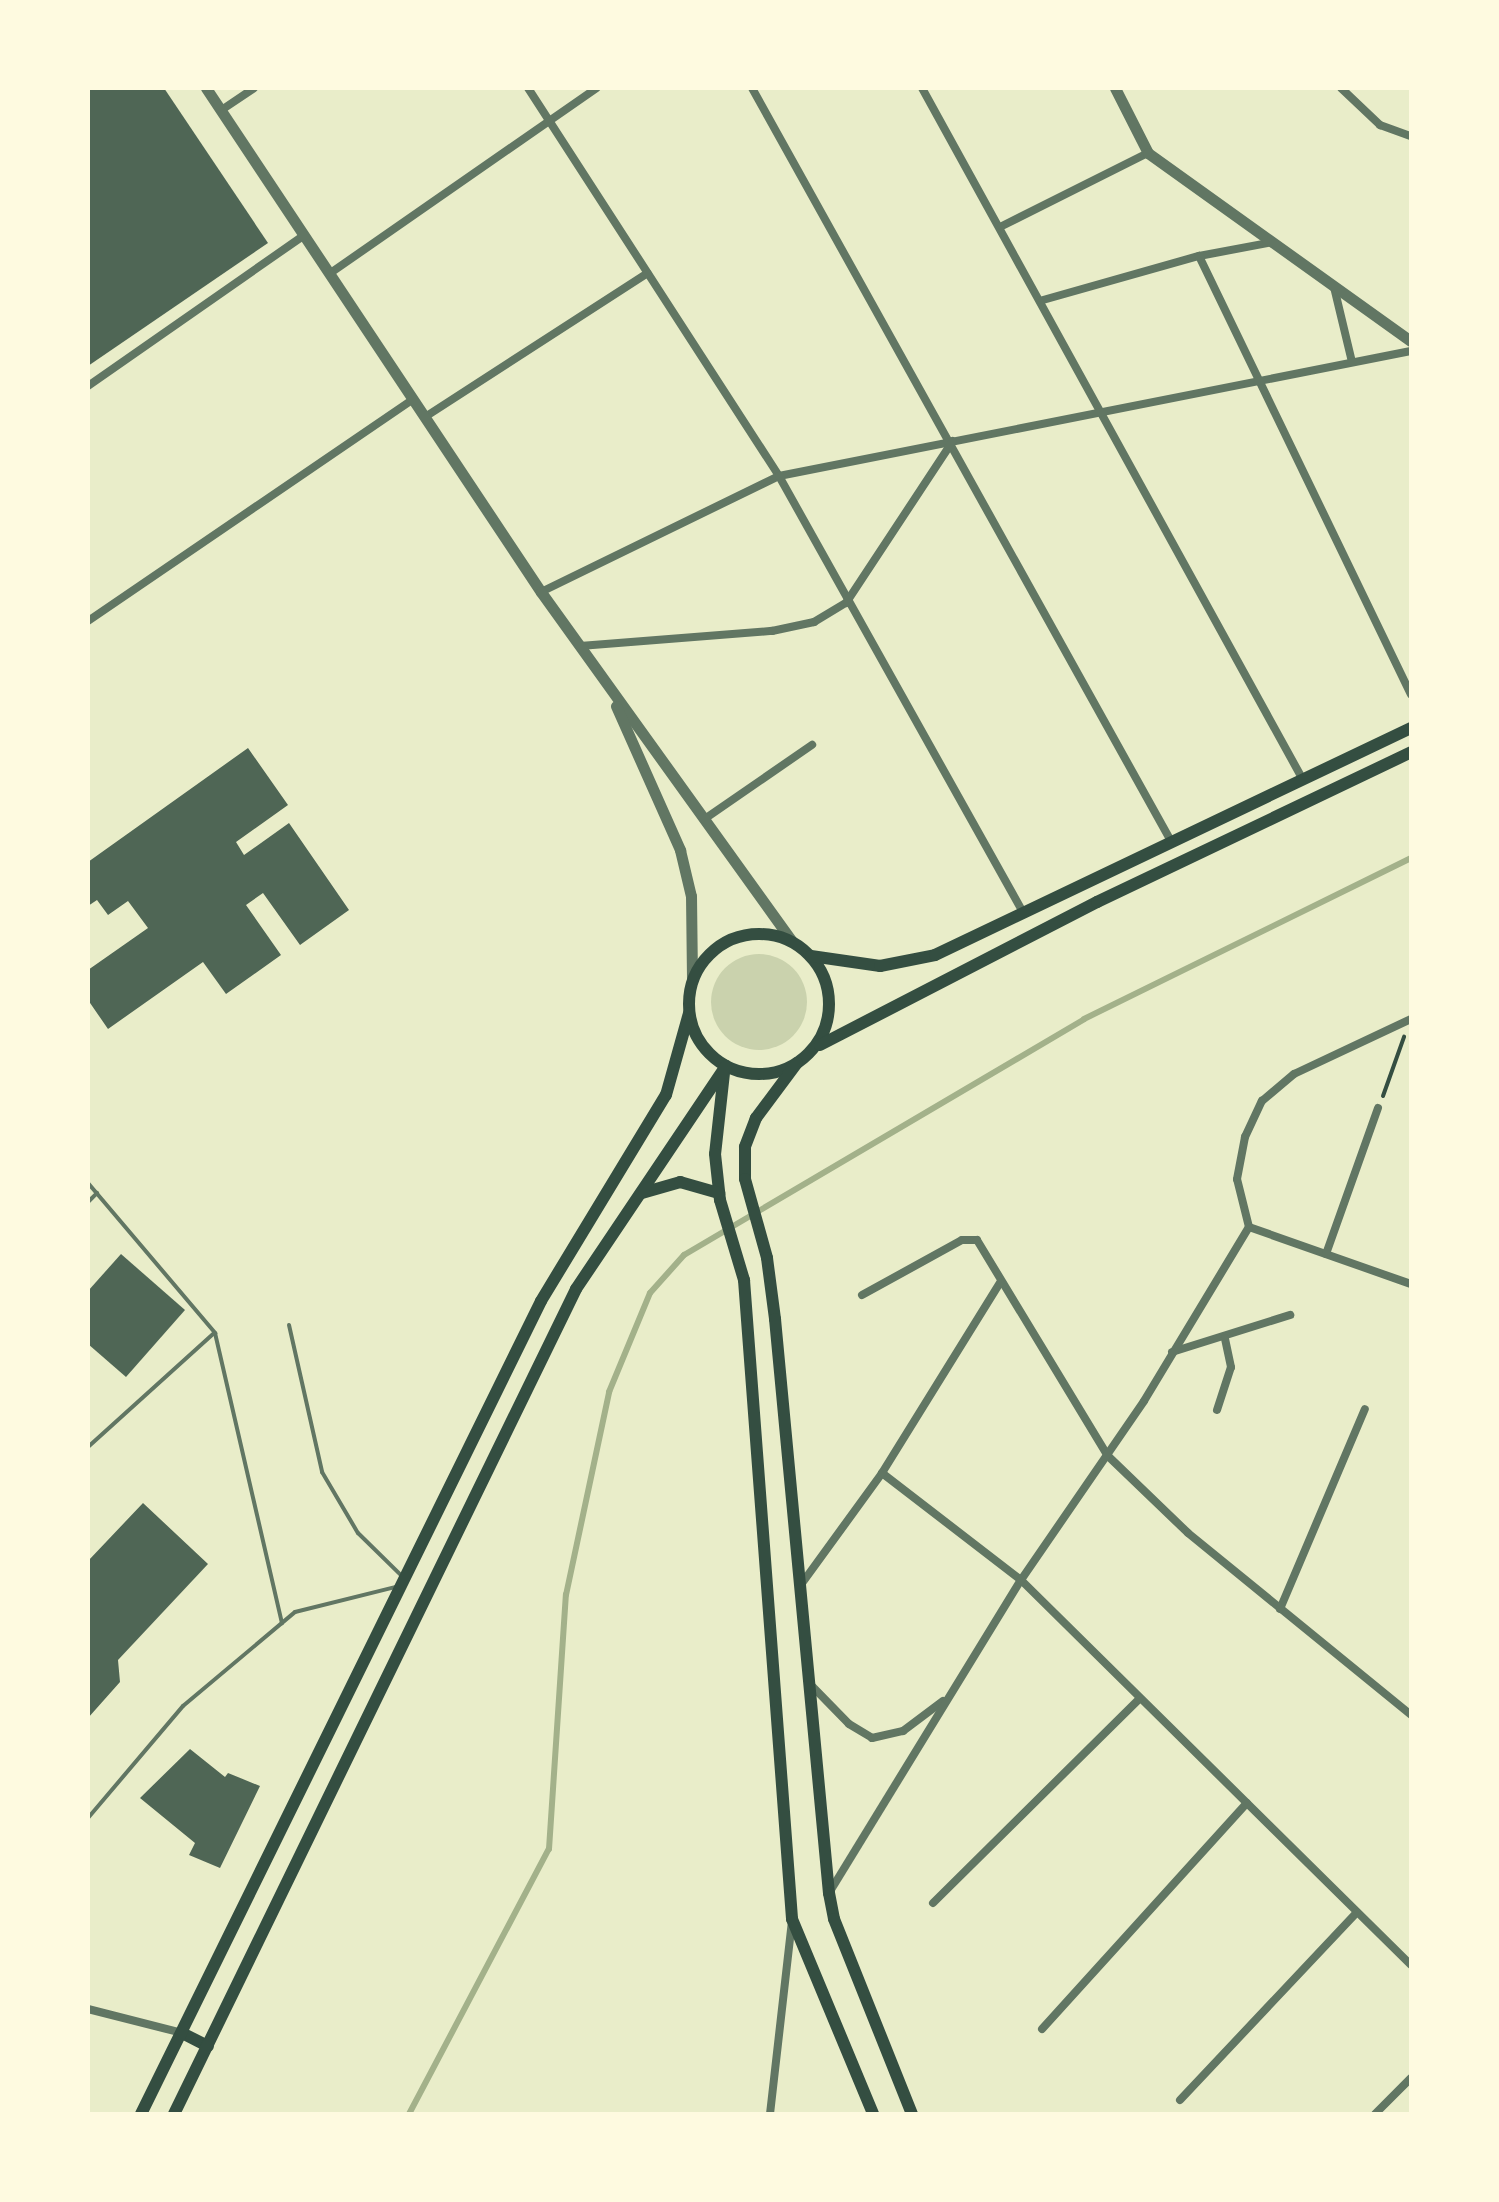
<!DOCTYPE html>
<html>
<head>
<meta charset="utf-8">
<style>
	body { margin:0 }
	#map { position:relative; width:1499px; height:2202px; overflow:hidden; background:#e9edc9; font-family:"Work Sans",sans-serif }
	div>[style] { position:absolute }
	.green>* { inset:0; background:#cad2ad }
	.round { border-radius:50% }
	.stream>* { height:6px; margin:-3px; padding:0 3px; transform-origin:3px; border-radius:3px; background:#a3b18a }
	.building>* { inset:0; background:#4f6655 }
	.path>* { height:4px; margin:-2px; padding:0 2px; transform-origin:2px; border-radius:2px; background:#344e41 }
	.service>* { height:4px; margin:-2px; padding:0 2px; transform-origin:2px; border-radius:2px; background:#617663 }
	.minor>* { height:8px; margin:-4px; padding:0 4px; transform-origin:4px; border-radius:4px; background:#617663 }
	.tertiary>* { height:11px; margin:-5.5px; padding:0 5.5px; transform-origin:5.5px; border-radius:5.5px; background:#617663 }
	.secondary>* { height:12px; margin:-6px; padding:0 6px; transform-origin:6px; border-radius:6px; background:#344e41 }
	.secondary>.ring { margin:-6px; padding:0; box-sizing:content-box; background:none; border:12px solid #344e41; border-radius:50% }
	span { translate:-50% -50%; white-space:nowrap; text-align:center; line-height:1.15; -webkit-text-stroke:6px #fefae0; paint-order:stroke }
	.frame { position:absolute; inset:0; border:90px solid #fefae0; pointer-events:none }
</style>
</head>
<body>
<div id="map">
	<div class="green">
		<div class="round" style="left:711px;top:954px;width:96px;height:96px"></div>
	</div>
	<div class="stream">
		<div style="left:409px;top:2114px;width:300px;rotate:-62.2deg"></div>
		<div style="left:549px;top:1849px;width:255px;rotate:-86.2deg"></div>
		<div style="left:566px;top:1595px;width:208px;rotate:-78deg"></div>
		<div style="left:609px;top:1392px;width:107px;rotate:-67.5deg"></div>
		<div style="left:650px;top:1293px;width:51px;rotate:-48.2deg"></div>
		<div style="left:684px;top:1255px;width:464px;rotate:-30.5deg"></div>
		<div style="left:1084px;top:1019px;width:364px;rotate:-26.2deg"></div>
	</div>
	<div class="building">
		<div style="clip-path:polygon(88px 88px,164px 88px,268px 243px,88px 366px)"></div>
		<div style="clip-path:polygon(248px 748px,288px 805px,236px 842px,244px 855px,289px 823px,349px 910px,300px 945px,263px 893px,246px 905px,281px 955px,226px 994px,203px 962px,108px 1029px,88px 1000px,88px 970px,148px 928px,128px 901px,108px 915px,97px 900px,88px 906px,88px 862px)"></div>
		<div style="clip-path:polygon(121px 1254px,185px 1310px,126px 1377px,88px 1344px,88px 1291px)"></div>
		<div style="clip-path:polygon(143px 1503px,208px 1564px,118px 1660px,120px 1682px,88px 1718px,88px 1561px)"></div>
		<div style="clip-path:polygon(190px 1749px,225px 1777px,228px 1773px,260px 1786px,220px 1868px,189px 1855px,195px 1843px,140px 1798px)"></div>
	</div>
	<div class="path">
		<div style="left:1383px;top:1096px;width:63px;rotate:-70.4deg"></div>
	</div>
	<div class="service">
		<div style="left:88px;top:1183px;width:197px;rotate:49.7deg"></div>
		<div style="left:215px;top:1333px;width:298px;rotate:77deg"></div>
		<div style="left:88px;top:1202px;width:13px;rotate:-45deg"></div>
		<div style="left:289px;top:1325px;width:151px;rotate:77.3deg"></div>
		<div style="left:322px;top:1472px;width:71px;rotate:59.5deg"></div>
		<div style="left:358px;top:1533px;width:63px;rotate:44.4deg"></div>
		<div style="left:88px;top:1447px;width:170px;rotate:-42.1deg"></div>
		<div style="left:88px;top:1818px;width:147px;rotate:-49.7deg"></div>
		<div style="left:183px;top:1706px;width:146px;rotate:-40deg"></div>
		<div style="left:295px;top:1612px;width:103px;rotate:-14deg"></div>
	</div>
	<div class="minor">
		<div style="left:528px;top:88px;width:462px;rotate:57.1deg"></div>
		<div style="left:779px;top:476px;width:502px;rotate:60.78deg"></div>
		<div style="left:752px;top:88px;width:864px;rotate:60.91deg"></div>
		<div style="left:922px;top:88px;width:788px;rotate:61.16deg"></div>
		<div style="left:1341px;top:88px;width:54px;rotate:43.5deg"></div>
		<div style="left:1380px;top:125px;width:33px;rotate:20deg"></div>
		<div style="left:223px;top:109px;width:37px;rotate:-34deg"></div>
		<div style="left:1002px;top:226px;width:163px;rotate:-26.6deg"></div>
		<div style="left:1199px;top:256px;width:487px;rotate:64.2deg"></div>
		<div style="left:329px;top:274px;width:326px;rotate:-34.8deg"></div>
		<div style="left:1334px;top:287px;width:77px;rotate:76.5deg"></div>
		<div style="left:1043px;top:300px;width:162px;rotate:-15.8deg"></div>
		<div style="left:1199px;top:256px;width:75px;rotate:-10.7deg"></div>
		<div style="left:88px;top:386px;width:262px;rotate:-34.9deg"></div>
		<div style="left:425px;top:417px;width:265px;rotate:-32.9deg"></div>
		<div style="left:541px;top:592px;width:265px;rotate:-26deg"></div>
		<div style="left:779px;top:476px;width:644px;rotate:-11.19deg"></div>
		<div style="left:88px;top:621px;width:394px;rotate:-34.3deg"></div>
		<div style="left:580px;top:646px;width:193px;rotate:-4.5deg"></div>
		<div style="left:772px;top:631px;width:43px;rotate:-12.1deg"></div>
		<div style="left:814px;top:622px;width:37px;rotate:-31deg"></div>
		<div style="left:846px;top:603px;width:194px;rotate:-56.6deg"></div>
		<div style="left:706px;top:818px;width:129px;rotate:-34.6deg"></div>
		<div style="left:1249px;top:1227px;width:172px;rotate:19.4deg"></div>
		<div style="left:1326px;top:1254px;width:155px;rotate:-70.4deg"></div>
		<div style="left:862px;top:1295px;width:114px;rotate:-28.8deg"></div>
		<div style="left:962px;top:1240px;width:15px"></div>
		<div style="left:977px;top:1240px;width:253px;rotate:58.8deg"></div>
		<div style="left:1108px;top:1456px;width:111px;rotate:43.9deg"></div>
		<div style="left:1188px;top:1533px;width:288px;rotate:39.2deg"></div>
		<div style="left:1172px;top:1352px;width:124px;rotate:-17.4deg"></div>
		<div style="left:1217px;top:1410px;width:45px;rotate:-72deg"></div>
		<div style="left:1231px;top:1367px;width:29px;rotate:-102deg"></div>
		<div style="left:882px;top:1473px;width:175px;rotate:37.6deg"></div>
		<div style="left:1021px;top:1580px;width:548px;rotate:44.63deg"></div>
		<div style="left:800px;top:1586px;width:140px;rotate:-54deg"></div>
		<div style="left:882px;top:1473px;width:224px;rotate:-58.2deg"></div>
		<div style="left:1280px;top:1609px;width:217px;rotate:-67deg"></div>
		<div style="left:809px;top:1683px;width:57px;rotate:45.7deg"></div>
		<div style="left:849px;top:1724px;width:27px;rotate:31deg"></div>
		<div style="left:872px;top:1738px;width:32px;rotate:-13deg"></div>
		<div style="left:903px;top:1731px;width:50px;rotate:-36.9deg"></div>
		<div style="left:829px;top:1893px;width:367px;rotate:-58.5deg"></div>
		<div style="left:1021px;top:1580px;width:217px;rotate:-55.5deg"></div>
		<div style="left:1144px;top:1401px;width:203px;rotate:-58.9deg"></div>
		<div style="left:1249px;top:1227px;width:49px;rotate:-104deg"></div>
		<div style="left:1237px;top:1179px;width:43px;rotate:-79.2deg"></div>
		<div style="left:1245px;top:1137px;width:40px;rotate:-65deg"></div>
		<div style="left:1262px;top:1101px;width:42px;rotate:-40.2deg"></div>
		<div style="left:1294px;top:1074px;width:129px;rotate:-25.2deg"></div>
		<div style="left:933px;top:1903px;width:291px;rotate:-44.7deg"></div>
		<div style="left:88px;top:2009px;width:97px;rotate:14.3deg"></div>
		<div style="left:1042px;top:2029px;width:305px;rotate:-47.8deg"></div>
		<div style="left:1180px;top:2100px;width:258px;rotate:-46.7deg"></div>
		<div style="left:770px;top:2114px;width:195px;rotate:-83.5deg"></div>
		<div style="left:1375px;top:2114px;width:51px;rotate:-45deg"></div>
	</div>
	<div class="tertiary">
		<div style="left:206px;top:88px;width:605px;rotate:56.39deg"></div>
		<div style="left:541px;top:592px;width:430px;rotate:54.3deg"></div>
		<div style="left:1115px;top:88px;width:73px;rotate:63.1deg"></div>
		<div style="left:1148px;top:153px;width:323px;rotate:35.6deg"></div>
		<div style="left:616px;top:706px;width:158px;rotate:66deg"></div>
		<div style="left:680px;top:850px;width:47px;rotate:76.6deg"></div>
		<div style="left:691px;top:896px;width:85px;rotate:89.3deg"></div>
	</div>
	<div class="secondary">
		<div class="ring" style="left:689px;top:934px;width:128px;height:128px"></div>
		<div style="left:811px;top:956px;width:70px;rotate:8.2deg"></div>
		<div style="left:880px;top:966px;width:56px;rotate:-11.3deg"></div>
		<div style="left:935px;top:955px;width:527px;rotate:-25.5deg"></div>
		<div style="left:820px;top:1045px;width:312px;rotate:-27.3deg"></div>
		<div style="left:1097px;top:902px;width:348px;rotate:-25.5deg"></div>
		<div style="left:797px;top:1063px;width:69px;rotate:126.7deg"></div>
		<div style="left:756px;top:1118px;width:31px;rotate:111deg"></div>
		<div style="left:745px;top:1147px;width:32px;rotate:90deg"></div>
		<div style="left:745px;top:1179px;width:82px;rotate:74.4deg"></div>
		<div style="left:767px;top:1258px;width:62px;rotate:82.5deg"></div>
		<div style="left:775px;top:1319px;width:577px;rotate:84.63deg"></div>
		<div style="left:829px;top:1893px;width:26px;rotate:79deg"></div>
		<div style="left:834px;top:1919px;width:210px;rotate:68.2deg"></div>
		<div style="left:724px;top:1073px;width:81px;rotate:96.3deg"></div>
		<div style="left:715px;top:1154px;width:46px;rotate:83.8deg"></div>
		<div style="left:720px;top:1200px;width:84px;rotate:73.3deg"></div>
		<div style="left:744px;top:1280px;width:641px;rotate:85.7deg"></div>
		<div style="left:792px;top:1919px;width:211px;rotate:67.4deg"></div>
		<div style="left:642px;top:1193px;width:40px;rotate:-16deg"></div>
		<div style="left:680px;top:1182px;width:41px;rotate:15.8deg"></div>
		<div style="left:182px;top:2033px;width:29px;rotate:27deg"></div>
		<div style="left:141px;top:2114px;width:906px;rotate:-63.8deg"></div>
		<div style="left:541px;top:1301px;width:241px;rotate:-58.8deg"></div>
		<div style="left:666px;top:1095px;width:85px;rotate:-74.3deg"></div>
		<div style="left:174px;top:2114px;width:918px;rotate:-64.02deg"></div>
		<div style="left:576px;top:1289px;width:269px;rotate:-56.1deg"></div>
	</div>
	<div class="frame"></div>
</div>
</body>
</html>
